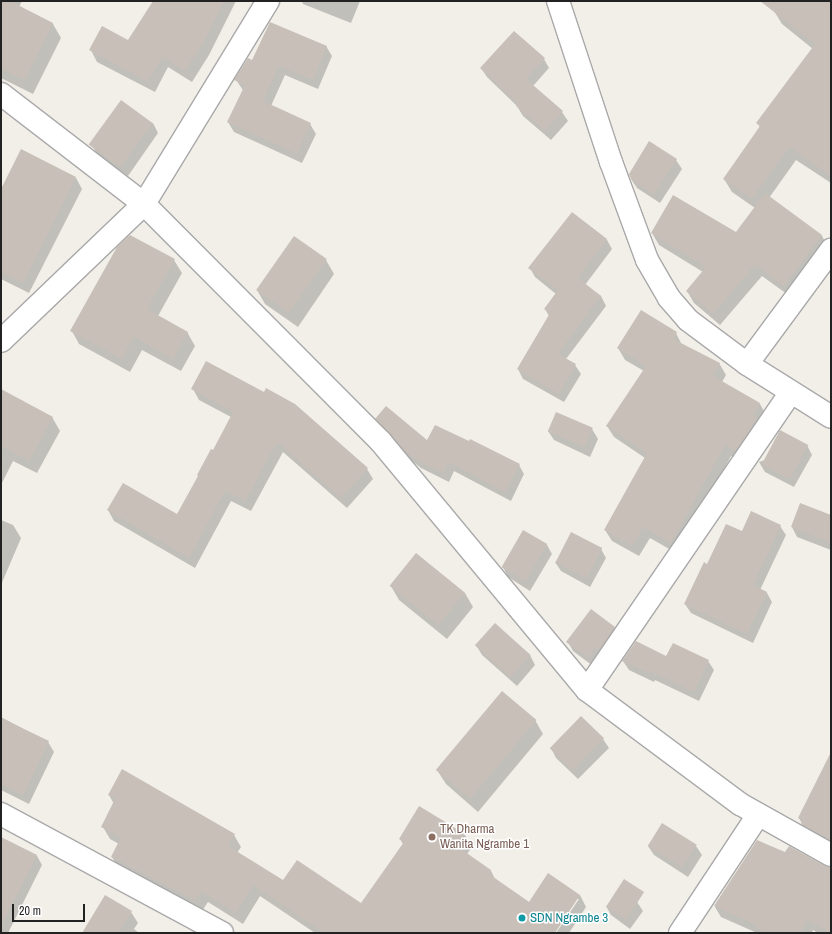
<!DOCTYPE html>
<html>
<head>
<meta charset="utf-8">
<style>
	body { margin:0 }
	#map { position:relative; width:832px; height:934px; overflow:hidden; background:#f2efe9; font-family:"Archivo Narrow",sans-serif }
	div>[style] { position:absolute }
	.shadow>* { inset:0; background:#0003 }
	.building>* { inset:0; background:#c7bfb8; transform-origin:0 0 }
	.roads { filter:drop-shadow(1px 0 #a9a9a9) drop-shadow(-1px 0 #a9a9a9) drop-shadow(0 1px #a9a9a9) drop-shadow(0 -1px #a9a9a9) }
	.street>* { height:22px; margin:-11px; padding:0 11px; transform-origin:11px; border-radius:11px; background:#fff }
	.dots>* { width:11px; height:11px; translate:-50% -50%; box-sizing:border-box; border:2px solid #fff; border-radius:50% }
	span { translate:-50% -50%; white-space:nowrap; text-align:center; line-height:1.15; -webkit-text-stroke:3px #fff; paint-order:stroke }
	.education-label { font-size:13px; color:#785e54 }
	.left { translate:0 -50%; text-align:left }
	.culture-label { font-size:13px; color:#0d838f }
	.frame { position:absolute; inset:0; border:2px solid #222; pointer-events:none }
	.scale { position:absolute; left:12px; top:904px; width:73px; height:18px; box-sizing:border-box; border:2px solid #222; border-top:0; padding-left:5px; font-size:12px; line-height:14px; white-space:nowrap; color:#222; -webkit-text-stroke:3px #fff; paint-order:stroke }
</style>
</head>
<body>
<div id="map">
	<div class="shadow">
		<div style="clip-path:polygon(1px 1px,22px 1px,19px 7px,53px 24px,61px 38px,33px 94px,1px 78px)"></div>
		<div style="clip-path:polygon(158px 1px,236px 1px,209px 55px,192px 82px,168px 67px,155px 92px,97px 62px,91px 50px,128px 41px)"></div>
		<div style="clip-path:polygon(302px 1px,360px 1px,351px 23px,303px 4px)"></div>
		<div style="clip-path:polygon(782px 1px,831px 1px,831px 183px,796px 160px,769px 198px,822px 236px,828px 247px,791px 297px,762px 276px,720px 325px,694px 303px,687px 291px,703px 272px,659px 245px,652px 233px,737px 233px,755px 208px,732px 192px,724px 179px,760px 128px,758px 123px,813px 49px,782px 24px,774px 11px)"></div>
		<div style="clip-path:polygon(326px 46px,332px 56px,318px 89px,285px 75px,271px 106px,310px 124px,316px 134px,302px 163px,234px 132px,228px 122px,243px 90px,236px 80px,252px 62px)"></div>
		<div style="clip-path:polygon(544px 59px,549px 68px,533px 86px,562px 112px,568px 121px,551px 140px,523px 116px,517px 106px,487px 77px,481px 68px)"></div>
		<div style="clip-path:polygon(153px 123px,158px 133px,128px 176px,97px 154px,92px 145px)"></div>
		<div style="clip-path:polygon(676px 160px,682px 169px,660px 203px,637px 188px,631px 179px)"></div>
		<div style="clip-path:polygon(76px 178px,82px 189px,29px 293px,1px 279px,1px 192px)"></div>
		<div style="clip-path:polygon(572px 214px,607px 240px,612px 249px,585px 285px,601px 296px,606px 306px,566px 359px,575px 365px,581px 374px,564px 402px,523px 379px,518px 369px,549px 316px,545px 309px,556px 294px,535px 277px,530px 268px)"></div>
		<div style="clip-path:polygon(174px 260px,182px 273px,158px 316px,187px 332px,195px 346px,181px 371px,142px 350px,130px 372px,79px 344px,72px 331px)"></div>
		<div style="clip-path:polygon(326px 260px,334px 274px,298px 327px,265px 304px,257px 290px)"></div>
		<div style="clip-path:polygon(676px 333px,682px 345px,719px 363px,726px 375px,722px 382px,760px 404px,766px 415px,742px 461px,731px 456px,678px 554px,650px 538px,639px 556px,612px 541px,605px 530px,645px 458px,614px 437px,607px 426px,644px 371px,625px 360px,618px 348px)"></div>
		<div style="clip-path:polygon(193px 389px,367px 469px,373px 479px,347px 508px,283px 452px,251px 511px,231px 501px,195px 568px,114px 521px,108px 510px,178px 516px,198px 477px,198px 475px,213px 452px,231px 417px,199px 400px)"></div>
		<div style="clip-path:polygon(1px 390px,52px 417px,60px 431px,37px 473px,13px 461px,1px 485px)"></div>
		<div style="clip-path:polygon(377px 419px,428px 441px,519px 465px,524px 474px,511px 501px,454px 471px,449px 482px,421px 468px,411px 460px,382px 428px)"></div>
		<div style="clip-path:polygon(592px 429px,598px 439px,590px 457px,554px 440px,548px 431px)"></div>
		<div style="clip-path:polygon(807px 445px,812px 455px,794px 487px,765px 472px,759px 462px)"></div>
		<div style="clip-path:polygon(831px 516px,831px 550px,797px 537px,792px 527px)"></div>
		<div style="clip-path:polygon(1px 520px,13px 525px,21px 538px,1px 585px)"></div>
		<div style="clip-path:polygon(780px 526px,786px 535px,760px 590px,767px 593px,772px 602px,753px 643px,691px 613px,685px 604px,742px 532px)"></div>
		<div style="clip-path:polygon(547px 545px,552px 554px,530px 591px,508px 577px,503px 567px)"></div>
		<div style="clip-path:polygon(601px 549px,606px 558px,590px 587px,561px 571px,555px 562px)"></div>
		<div style="clip-path:polygon(391px 586px,465px 593px,473px 607px,447px 639px,399px 600px)"></div>
		<div style="clip-path:polygon(614px 628px,619px 637px,593px 666px,573px 651px,568px 642px)"></div>
		<div style="clip-path:polygon(476px 645px,530px 655px,535px 665px,517px 686px,482px 655px)"></div>
		<div style="clip-path:polygon(667px 657px,708px 661px,714px 670px,699px 701px,655px 680px,654px 682px,629px 670px,623px 661px)"></div>
		<div style="clip-path:polygon(1px 717px,48px 742px,54px 752px,29px 804px,1px 790px)"></div>
		<div style="clip-path:polygon(581px 718px,603px 739px,609px 748px,578px 779px,556px 758px,551px 748px)"></div>
		<div style="clip-path:polygon(535px 720px,543px 734px,478px 812px,446px 784px,437px 770px)"></div>
		<div style="clip-path:polygon(831px 762px,831px 849px,809px 837px,799px 818px)"></div>
		<div style="clip-path:polygon(109px 795px,234px 835px,241px 847px,237px 853px,283px 881px,361px 905px,403px 844px,400px 839px,420px 807px,465px 835px,472px 847px,467px 854px,491px 871px,495px 879px,530px 903px,580px 895px,586px 907px,569px 933px,556px 933px,579px 899px,576px 899px,553px 933px,315px 933px,260px 896px,243px 924px,208px 902px,202px 911px,119px 869px,112px 857px,119px 844px,110px 839px,103px 827px,114px 804px)"></div>
		<div style="clip-path:polygon(1px 838px,37px 856px,42px 865px,8px 933px,1px 933px)"></div>
		<div style="clip-path:polygon(648px 846px,696px 846px,702px 855px,688px 877px,654px 855px)"></div>
		<div style="clip-path:polygon(831px 872px,831px 933px,818px 933px,813px 930px,812px 933px,757px 933px,721px 917px,715px 907px)"></div>
		<div style="clip-path:polygon(637px 902px,643px 911px,630px 929px,611px 915px,606px 906px)"></div>
		<div style="clip-path:polygon(131px 912px,138px 923px,134px 929px,139px 933px,83px 933px)"></div>
	</div>
	<div class="building">
		<div style="clip-path:polygon(1px 1px,10px 1px,53px 23px,25px 80px,1px 69px)"></div>
		<div style="clip-path:polygon(153px 1px,224px 1px,203px 43px,185px 71px,162px 57px,148px 82px,89px 50px,102px 26px,128px 40px)"></div>
		<div style="clip-path:polygon(760px 1px,831px 1px,831px 176px,789px 147px,752px 199px,723px 179px,760px 126px,756px 123px,815px 44px)"></div>
		<div style="clip-path:polygon(270px 22px,327px 46px,313px 80px,279px 66px,263px 101px,311px 123px,297px 154px,227px 122px,245px 85px,234px 80px,248px 58px,252px 60px)"></div>
		<div style="clip-path:polygon(514px 31px,545px 58px,526px 79px,563px 111px,545px 131px,516px 106px,518px 104px,480px 68px)"></div>
		<div style="left:121px;top:100px;width:39px;height:55px;rotate:36deg"></div>
		<div style="clip-path:polygon(649px 141px,677px 159px,654px 194px,631px 179px,629px 174px)"></div>
		<div style="clip-path:polygon(21px 149px,76px 177px,23px 283px,1px 272px,1px 189px)"></div>
		<div style="clip-path:polygon(765px 193px,822px 235px,784px 286px,755px 265px,713px 314px,686px 291px,706px 267px,651px 233px,673px 195px,736px 232px)"></div>
		<div style="clip-path:polygon(572px 212px,607px 239px,578px 278px,601px 296px,558px 354px,576px 364px,559px 394px,517px 369px,550px 313px,544px 309px,558px 290px,528px 268px)"></div>
		<div style="clip-path:polygon(130px 235px,175px 259px,147px 309px,188px 332px,173px 359px,134px 337px,122px 359px,70px 331px,117px 247px)"></div>
		<div style="left:294px;top:236px;width:40px;height:66px;rotate:35deg"></div>
		<div style="clip-path:polygon(641px 310px,677px 332px,673px 339px,720px 363px,713px 376px,760px 403px,753px 416px,758px 418px,736px 451px,725px 445px,671px 543px,643px 527px,632px 546px,604px 530px,647px 453px,606px 426px,646px 366px,617px 348px)"></div>
		<div style="clip-path:polygon(206px 361px,264px 392px,266px 388px,295px 404px,368px 468px,341px 498px,277px 442px,245px 501px,225px 491px,189px 558px,107px 510px,123px 483px,177px 514px,198px 476px,197px 475px,211px 449px,213px 450px,233px 412px,191px 389px)"></div>
		<div style="clip-path:polygon(1px 389px,53px 417px,29px 461px,1px 446px)"></div>
		<div style="clip-path:polygon(386px 406px,427px 440px,435px 425px,469px 441px,470px 439px,520px 464px,505px 492px,448px 462px,443px 473px,415px 459px,405px 451px,375px 419px)"></div>
		<div style="left:556px;top:412px;width:40px;height:21px;rotate:23deg"></div>
		<div style="left:780px;top:430px;width:32px;height:39px;rotate:28deg"></div>
		<div style="clip-path:polygon(800px 503px,831px 515px,831px 543px,791px 527px)"></div>
		<div style="clip-path:polygon(751px 511px,781px 525px,753px 585px,767px 592px,747px 634px,684px 604px,704px 562px,707px 564px,726px 524px,742px 531px)"></div>
		<div style="left:523px;top:530px;width:28px;height:43px;rotate:30deg"></div>
		<div style="left:571px;top:532px;width:35px;height:34px;rotate:27deg"></div>
		<div style="left:416px;top:553px;width:63px;height:42px;rotate:39deg"></div>
		<div style="clip-path:polygon(591px 609px,615px 627px,599px 650px,595px 648px,588px 658px,566px 642px)"></div>
		<div style="left:495px;top:623px;width:48px;height:30px;rotate:42deg"></div>
		<div style="clip-path:polygon(636px 641px,666px 656px,673px 643px,709px 660px,694px 692px,650px 671px,649px 673px,622px 661px)"></div>
		<div style="left:502px;top:691px;width:45px;height:103px;rotate:40deg"></div>
		<div style="left:581px;top:716px;width:32px;height:45px;rotate:44deg"></div>
		<div style="clip-path:polygon(1px 718px,49px 741px,23px 795px,1px 784px)"></div>
		<div style="clip-path:polygon(831px 752px,831px 841px,801px 824px,803px 820px,798px 818px)"></div>
		<div style="clip-path:polygon(122px 769px,235px 834px,228px 846px,283px 880px,297px 860px,361px 903px,404px 842px,399px 839px,419px 806px,465px 834px,458px 847px,491px 870px,489px 874px,529px 902px,548px 873px,580px 895px,555px 933px,324px 933px,253px 885px,236px 913px,201px 891px,195px 900px,111px 857px,121px 837px,101px 827px,115px 799px,108px 795px)"></div>
		<div style="left:662px;top:823px;width:41px;height:27px;rotate:32deg"></div>
		<div style="clip-path:polygon(1px 837px,37px 855px,1px 926px)"></div>
		<div style="clip-path:polygon(757px 840px,785px 852px,789px 846px,825px 866px,831px 867px,831px 933px,807px 920px,801px 933px,766px 933px,755px 928px,756px 925px,714px 906px)"></div>
		<div style="left:624px;top:879px;width:24px;height:33px;rotate:33deg"></div>
		<div style="clip-path:polygon(105px 895px,132px 911px,118px 933px,82px 933px)"></div>
	</div>
	<div class="roads">
		<div class="street">
			<div style="left:558px;top:1px;width:169px;rotate:71.8deg"></div>
			<div style="left:611px;top:162px;width:104px;rotate:69.8deg"></div>
			<div style="left:647px;top:260px;width:44px;rotate:59.9deg"></div>
			<div style="left:669px;top:298px;width:29px;rotate:49deg"></div>
			<div style="left:688px;top:320px;width:74px;rotate:36.7deg"></div>
			<div style="left:747px;top:364px;width:99px;rotate:32.2deg"></div>
			<div style="left:1px;top:94px;width:180px;rotate:37.6deg"></div>
			<div style="left:144px;top:204px;width:336px;rotate:45.1deg"></div>
			<div style="left:381px;top:442px;width:322px;rotate:50.3deg"></div>
			<div style="left:587px;top:690px;width:191px;rotate:36.7deg"></div>
			<div style="left:740px;top:804px;width:104px;rotate:29.3deg"></div>
			<div style="left:1px;top:341px;width:198px;rotate:-43.8deg"></div>
			<div style="left:144px;top:204px;width:238px;rotate:-58.6deg"></div>
			<div style="left:747px;top:364px;width:142px;rotate:-53.6deg"></div>
			<div style="left:587px;top:690px;width:361px;rotate:-55.6deg"></div>
			<div style="left:1px;top:814px;width:251px;rotate:28.3deg"></div>
			<div style="left:680px;top:933px;width:141px;rotate:-56.5deg"></div>
		</div>
	</div>
	<div class="dots">
		<div style="left:432px;top:837px;background:#8d6e63"></div>
		<div style="left:522px;top:918px;background:#0f9aa8"></div>
	</div>
	<div class="education-label">
		<span class="left" style="left:440px;top:837px">TK Dharma<br>Wanita Ngrambe 1</span>
	</div>
	<div class="culture-label">
		<span class="left" style="left:530px;top:918px">SDN Ngrambe 3</span>
	</div>
	<div class="frame"></div>
	<div class="scale">20 m</div>
</div>
</body>
</html>
